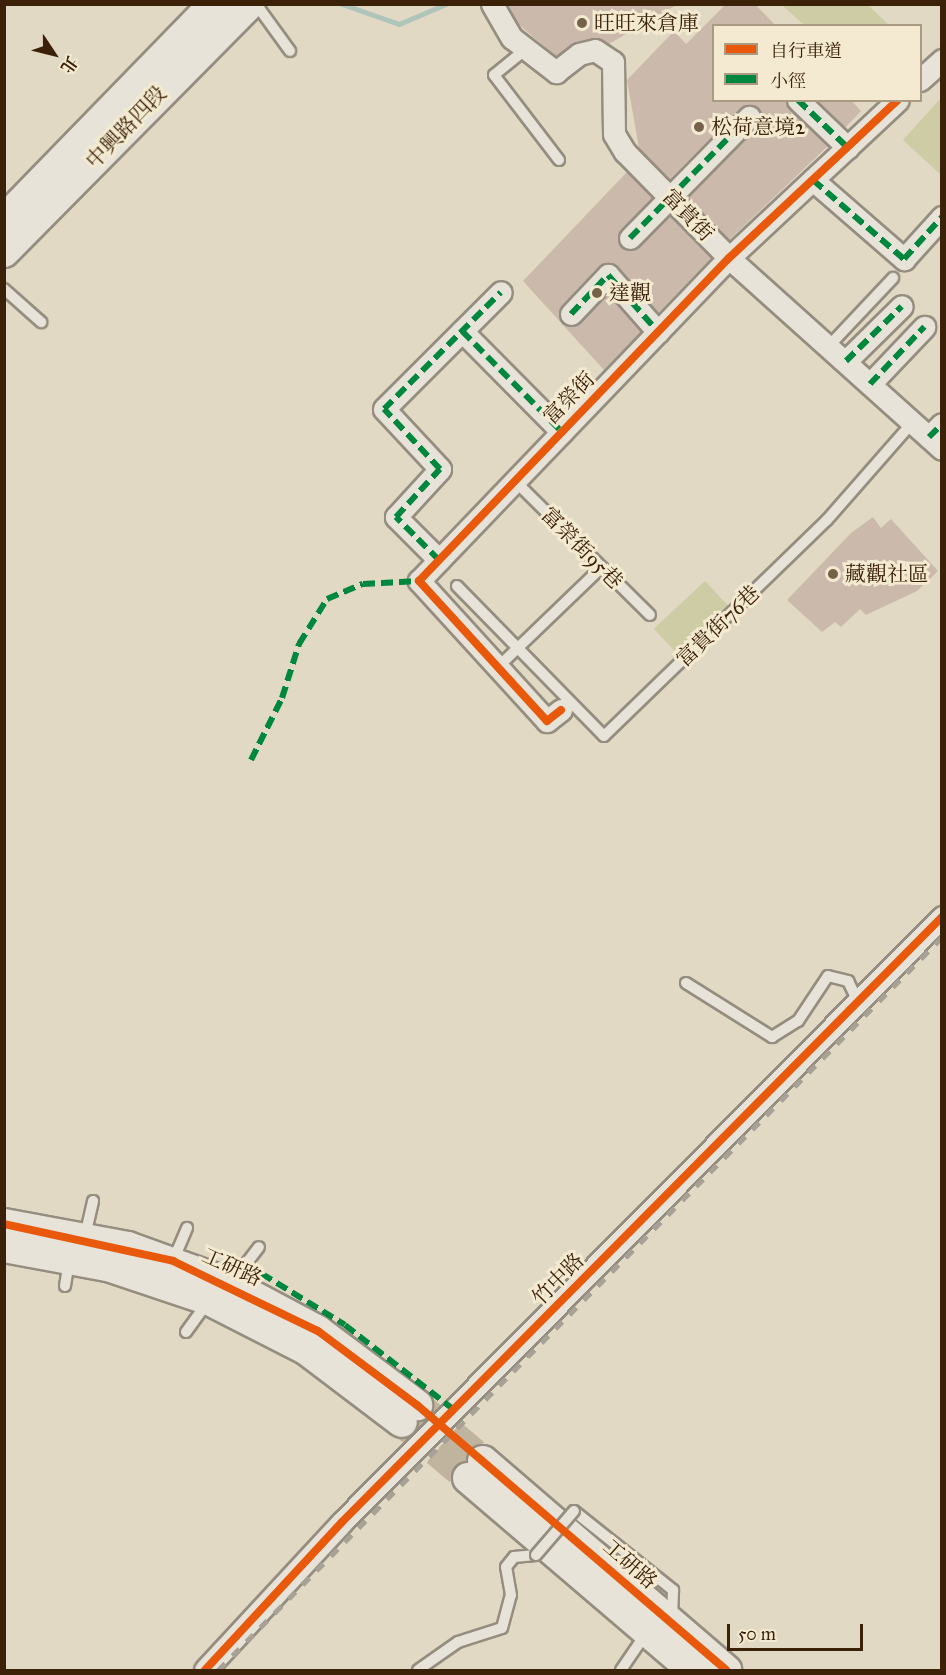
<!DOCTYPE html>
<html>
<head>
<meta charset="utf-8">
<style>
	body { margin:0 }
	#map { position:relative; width:946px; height:1675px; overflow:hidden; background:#e1d9c4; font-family:"IM FELL Great Primer","Noto Serif TC",serif }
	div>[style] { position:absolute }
	.green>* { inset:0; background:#cdcca5; transform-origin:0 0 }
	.stream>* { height:5px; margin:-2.5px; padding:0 2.5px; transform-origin:2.5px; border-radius:2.5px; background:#afc5ba }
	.building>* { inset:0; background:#cbbaac }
	.secondary-tunnel>* { height:30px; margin-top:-15px; transform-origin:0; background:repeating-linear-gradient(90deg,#c0b49f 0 30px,transparent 0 45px) }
	.roads { filter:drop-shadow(2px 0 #958d7f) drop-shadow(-2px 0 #958d7f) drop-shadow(0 2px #958d7f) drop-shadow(0 -2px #958d7f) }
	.lane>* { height:10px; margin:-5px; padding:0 5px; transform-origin:5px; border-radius:5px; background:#e7e3d8 }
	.street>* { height:21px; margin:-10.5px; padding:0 10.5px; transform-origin:10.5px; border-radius:10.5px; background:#e7e3d8 }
	.secondary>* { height:30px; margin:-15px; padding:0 15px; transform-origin:15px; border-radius:15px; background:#e7e3d8 }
	.rail>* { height:4.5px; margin-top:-2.25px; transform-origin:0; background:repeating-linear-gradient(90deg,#a7a196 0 10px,transparent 0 20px) }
	.bridges { filter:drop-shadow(2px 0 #958d7f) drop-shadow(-2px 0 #958d7f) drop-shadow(0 2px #958d7f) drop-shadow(0 -2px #958d7f) }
	.lane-bridge>* { height:10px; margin:-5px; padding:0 5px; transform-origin:5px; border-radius:5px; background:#e7e3d8 }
	.quiet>* { height:6px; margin-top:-3px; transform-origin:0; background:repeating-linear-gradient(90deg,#00873e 0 12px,transparent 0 18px) }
	.cycleway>* { height:8px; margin:-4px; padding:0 4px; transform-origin:4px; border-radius:4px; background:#e8590c }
	.dots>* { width:16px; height:16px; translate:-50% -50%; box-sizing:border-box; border:3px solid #f3ead1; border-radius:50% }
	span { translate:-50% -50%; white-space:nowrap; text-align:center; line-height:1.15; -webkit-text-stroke:6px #f3ead1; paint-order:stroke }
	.poi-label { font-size:21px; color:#3c2109 }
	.left { translate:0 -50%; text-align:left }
	.street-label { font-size:21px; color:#3c2109 }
	.frame { position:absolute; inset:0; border:6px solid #3c2109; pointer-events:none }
	.legend { position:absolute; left:712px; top:24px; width:210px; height:78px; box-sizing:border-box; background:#f3ead1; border:2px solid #aa9a81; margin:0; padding:8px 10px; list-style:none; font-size:18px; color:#3c2109 }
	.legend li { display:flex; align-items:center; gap:12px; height:30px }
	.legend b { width:30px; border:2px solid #aa9a81 }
	.north { position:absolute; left:24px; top:24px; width:60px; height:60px; -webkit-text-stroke:4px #f3ead1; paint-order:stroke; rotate:125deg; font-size:16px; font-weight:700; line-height:24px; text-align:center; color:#3c2109 }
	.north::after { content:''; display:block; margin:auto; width:21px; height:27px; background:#3c2109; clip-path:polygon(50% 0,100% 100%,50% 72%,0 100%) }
	.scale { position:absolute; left:727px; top:1624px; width:136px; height:27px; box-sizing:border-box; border:3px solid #3c2109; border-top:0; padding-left:8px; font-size:18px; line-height:21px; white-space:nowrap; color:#3c2109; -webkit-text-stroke:4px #f3ead1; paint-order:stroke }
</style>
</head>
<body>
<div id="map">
	<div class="green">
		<div style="clip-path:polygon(782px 5px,868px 5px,889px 25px,804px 25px)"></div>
		<div style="clip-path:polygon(941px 98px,941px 175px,903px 140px)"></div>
		<div style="left:705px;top:581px;width:35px;height:70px;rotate:47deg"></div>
	</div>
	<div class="stream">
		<div style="left:342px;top:4px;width:60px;rotate:19.3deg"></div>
		<div style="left:399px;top:24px;width:51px;rotate:-23.1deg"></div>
	</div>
	<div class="building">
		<div style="clip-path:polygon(507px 4px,678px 4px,609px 44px,592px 38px,556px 56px,518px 24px)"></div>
		<div style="clip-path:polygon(726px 4px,755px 4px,776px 26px,714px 26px,714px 100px,786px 100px,828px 146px,729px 240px,688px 198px,758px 126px,758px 108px,740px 108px,670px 179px,639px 148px,627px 80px,674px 31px,686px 44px)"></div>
		<div style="clip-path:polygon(817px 100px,851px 100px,861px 111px,845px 128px)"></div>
		<div style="clip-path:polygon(627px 172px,652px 198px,621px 230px,621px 247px,639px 247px,670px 216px,711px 258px,658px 313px,617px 266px,599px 266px,562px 305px,559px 317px,575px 326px,608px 294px,641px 332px,604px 370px,523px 281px)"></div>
		<div style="clip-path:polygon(873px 517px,881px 528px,891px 519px,938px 571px,917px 591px,866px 615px,860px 609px,841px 627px,835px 622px,822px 632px,787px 600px,851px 533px)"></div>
	</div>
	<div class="secondary-tunnel">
		<div style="left:417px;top:1405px;width:87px;rotate:40.3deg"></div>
		<div style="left:402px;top:1422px;width:87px;rotate:40.3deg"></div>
	</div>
	<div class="roads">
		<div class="lane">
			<div style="left:256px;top:4px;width:58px;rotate:54.1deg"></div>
			<div style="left:526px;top:49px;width:41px;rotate:140.9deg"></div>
			<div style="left:494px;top:75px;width:107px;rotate:52.6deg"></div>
			<div style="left:4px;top:289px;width:50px;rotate:41.7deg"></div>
			<div style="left:828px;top:347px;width:95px;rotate:-46.7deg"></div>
			<div style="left:515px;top:481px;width:190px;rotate:44.8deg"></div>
			<div style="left:457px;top:586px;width:210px;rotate:45.6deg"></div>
			<div style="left:604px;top:736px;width:310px;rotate:-44.1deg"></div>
			<div style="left:827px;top:520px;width:129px;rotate:-48.8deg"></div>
			<div style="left:498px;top:667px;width:144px;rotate:-43.9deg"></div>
			<div style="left:686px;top:983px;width:102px;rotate:32.1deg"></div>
			<div style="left:772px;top:1037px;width:31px;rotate:-32deg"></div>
			<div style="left:798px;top:1021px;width:54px;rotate:-56.3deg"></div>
			<div style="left:828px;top:976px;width:21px;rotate:14deg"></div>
			<div style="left:848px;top:981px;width:25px;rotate:64deg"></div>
			<div style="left:85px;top:1236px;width:36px;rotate:-77deg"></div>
			<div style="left:173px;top:1261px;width:36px;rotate:-67deg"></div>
			<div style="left:232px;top:1282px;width:44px;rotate:-52.4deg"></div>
			<div style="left:65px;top:1286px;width:25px;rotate:-81deg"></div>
			<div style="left:186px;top:1332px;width:36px;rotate:-54deg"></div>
			<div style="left:574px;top:1511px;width:127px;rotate:38.6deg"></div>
			<div style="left:673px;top:1590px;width:30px;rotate:92deg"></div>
			<div style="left:418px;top:1670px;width:49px;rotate:-35deg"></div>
			<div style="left:458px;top:1642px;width:46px;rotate:-17.7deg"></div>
			<div style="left:502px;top:1628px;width:34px;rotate:-75deg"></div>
			<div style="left:511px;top:1595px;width:28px;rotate:-100deg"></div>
			<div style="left:506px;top:1567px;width:13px;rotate:-51deg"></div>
			<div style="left:514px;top:1557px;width:22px;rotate:-5deg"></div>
			<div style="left:621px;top:1670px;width:46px;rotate:-55.6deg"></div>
		</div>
		<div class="street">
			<div style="left:492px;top:4px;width:39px;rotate:60deg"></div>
			<div style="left:512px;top:38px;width:56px;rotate:37.7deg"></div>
			<div style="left:556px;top:72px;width:29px;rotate:-38deg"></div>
			<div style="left:579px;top:54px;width:16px;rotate:-14deg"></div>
			<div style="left:595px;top:50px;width:22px;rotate:34deg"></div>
			<div style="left:613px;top:62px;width:72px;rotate:89.2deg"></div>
			<div style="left:614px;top:134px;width:21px;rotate:59deg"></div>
			<div style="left:625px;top:152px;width:148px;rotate:45.5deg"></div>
			<div style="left:729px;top:258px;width:286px;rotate:41.9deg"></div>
			<div style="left:920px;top:80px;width:30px;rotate:-42deg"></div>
			<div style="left:798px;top:100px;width:69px;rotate:43.8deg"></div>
			<div style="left:813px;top:180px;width:121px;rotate:41deg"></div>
			<div style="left:904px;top:259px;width:57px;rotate:-47.9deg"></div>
			<div style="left:630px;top:238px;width:170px;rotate:-45.5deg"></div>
			<div style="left:571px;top:314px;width:54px;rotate:-46.5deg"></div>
			<div style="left:608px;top:275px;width:76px;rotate:48.7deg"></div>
			<div style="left:462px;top:331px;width:142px;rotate:45.3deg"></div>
			<div style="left:846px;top:361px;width:78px;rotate:-44.5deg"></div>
			<div style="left:870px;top:384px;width:79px;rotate:-46.5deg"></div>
			<div style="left:929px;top:437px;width:18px;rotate:-45deg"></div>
			<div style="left:439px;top:560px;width:61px;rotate:-135deg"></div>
			<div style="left:396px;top:517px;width:65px;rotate:-47.5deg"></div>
			<div style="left:440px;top:469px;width:82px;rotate:-133deg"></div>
			<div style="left:384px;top:409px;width:165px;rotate:-45deg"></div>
			<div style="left:561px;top:710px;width:18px;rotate:142deg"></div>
			<div style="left:547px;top:721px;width:190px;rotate:-132.4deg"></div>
			<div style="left:419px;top:581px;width:448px;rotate:-46.2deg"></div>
			<div style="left:729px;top:258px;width:231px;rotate:-43.1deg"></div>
			<div style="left:205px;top:1670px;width:202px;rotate:-47.2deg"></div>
			<div style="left:342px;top:1522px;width:852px;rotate:-45.24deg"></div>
		</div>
		<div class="secondary">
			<div style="left:4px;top:220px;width:301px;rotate:-45.8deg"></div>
			<div style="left:4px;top:252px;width:349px;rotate:-45.3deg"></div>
			<div style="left:4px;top:1224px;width:126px;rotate:10.5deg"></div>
			<div style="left:128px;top:1247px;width:109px;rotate:19.9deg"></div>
			<div style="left:230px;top:1284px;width:100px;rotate:28.1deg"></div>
			<div style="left:318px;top:1331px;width:124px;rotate:36.8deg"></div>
			<div style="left:4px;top:1247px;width:106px;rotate:10.4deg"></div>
			<div style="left:108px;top:1266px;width:107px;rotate:18.6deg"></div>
			<div style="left:209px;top:1300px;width:110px;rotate:27deg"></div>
			<div style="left:307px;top:1350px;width:119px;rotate:37.2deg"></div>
			<div style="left:483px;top:1461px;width:321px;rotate:40.7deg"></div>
			<div style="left:468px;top:1478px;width:296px;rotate:40.5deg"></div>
		</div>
	</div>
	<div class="rail">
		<div style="left:218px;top:1670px;width:1030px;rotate:-45.35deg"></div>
	</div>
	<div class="bridges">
		<div class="lane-bridge">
			<div style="left:536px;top:1555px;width:58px;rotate:-49.2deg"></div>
		</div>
	</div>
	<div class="quiet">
		<div style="left:798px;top:100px;width:69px;rotate:43.8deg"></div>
		<div style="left:813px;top:180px;width:121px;rotate:41deg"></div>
		<div style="left:904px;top:259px;width:57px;rotate:-47.9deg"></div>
		<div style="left:630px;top:238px;width:170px;rotate:-45.5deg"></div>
		<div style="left:571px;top:314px;width:54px;rotate:-46.5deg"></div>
		<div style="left:608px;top:275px;width:76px;rotate:48.7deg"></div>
		<div style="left:462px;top:331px;width:142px;rotate:45.3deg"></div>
		<div style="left:846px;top:361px;width:78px;rotate:-44.5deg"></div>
		<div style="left:870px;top:384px;width:79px;rotate:-46.5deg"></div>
		<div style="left:929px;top:437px;width:18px;rotate:-45deg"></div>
		<div style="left:439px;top:560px;width:61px;rotate:-135deg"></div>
		<div style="left:396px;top:517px;width:65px;rotate:-47.5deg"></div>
		<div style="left:440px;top:469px;width:82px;rotate:-133deg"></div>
		<div style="left:384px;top:409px;width:165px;rotate:-45deg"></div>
		<div style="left:251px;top:760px;width:69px;rotate:-63.4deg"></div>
		<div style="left:282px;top:698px;width:57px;rotate:-72.5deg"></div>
		<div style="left:299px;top:644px;width:53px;rotate:-58.1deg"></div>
		<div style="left:327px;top:599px;width:39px;rotate:-23deg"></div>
		<div style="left:363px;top:584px;width:56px;rotate:-3.1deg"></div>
		<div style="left:246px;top:1264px;width:116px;rotate:31.6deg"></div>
		<div style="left:345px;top:1325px;width:137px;rotate:37.9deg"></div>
	</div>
	<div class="cycleway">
		<div style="left:561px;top:710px;width:18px;rotate:142deg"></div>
		<div style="left:547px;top:721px;width:190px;rotate:-132.4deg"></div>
		<div style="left:419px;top:581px;width:448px;rotate:-46.2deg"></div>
		<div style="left:729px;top:258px;width:231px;rotate:-43.1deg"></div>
		<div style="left:4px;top:1224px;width:173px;rotate:12.3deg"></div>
		<div style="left:173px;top:1261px;width:161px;rotate:25.8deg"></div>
		<div style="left:318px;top:1331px;width:124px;rotate:36.8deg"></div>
		<div style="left:417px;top:1405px;width:407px;rotate:40.6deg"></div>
		<div style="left:205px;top:1670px;width:202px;rotate:-47.2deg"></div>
		<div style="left:342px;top:1522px;width:852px;rotate:-45.24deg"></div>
	</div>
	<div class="dots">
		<div style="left:582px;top:23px;background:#76614a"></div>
		<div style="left:699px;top:127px;background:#76614a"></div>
		<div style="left:597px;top:293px;background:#76614a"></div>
		<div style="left:833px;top:574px;background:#76614a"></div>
	</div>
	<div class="poi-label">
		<span class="left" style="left:594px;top:23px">旺旺來倉庫</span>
		<span class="left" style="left:711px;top:127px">松荷意境2</span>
		<span class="left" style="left:609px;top:293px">達觀</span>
		<span class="left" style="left:845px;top:574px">藏觀社區</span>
	</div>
	<div class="street-label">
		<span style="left:126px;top:127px;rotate:-46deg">中興路四段</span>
		<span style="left:688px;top:215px;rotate:46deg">富貴街</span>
		<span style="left:569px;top:398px;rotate:-46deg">富榮街</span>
		<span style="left:582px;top:548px;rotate:45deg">富榮街95巷</span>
		<span style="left:718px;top:626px;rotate:-44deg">富貴街76巷</span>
		<span style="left:232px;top:1267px;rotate:24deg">工研路</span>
		<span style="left:558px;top:1279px;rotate:-45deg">竹中路</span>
		<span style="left:630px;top:1564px;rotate:41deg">工研路</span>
	</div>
	<div class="frame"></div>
	<ul class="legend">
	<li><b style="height:8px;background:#e8590c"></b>自行車道</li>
	<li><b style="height:8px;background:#00873e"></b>小徑</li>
	</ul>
	<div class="north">北</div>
	<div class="scale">50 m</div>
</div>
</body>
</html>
